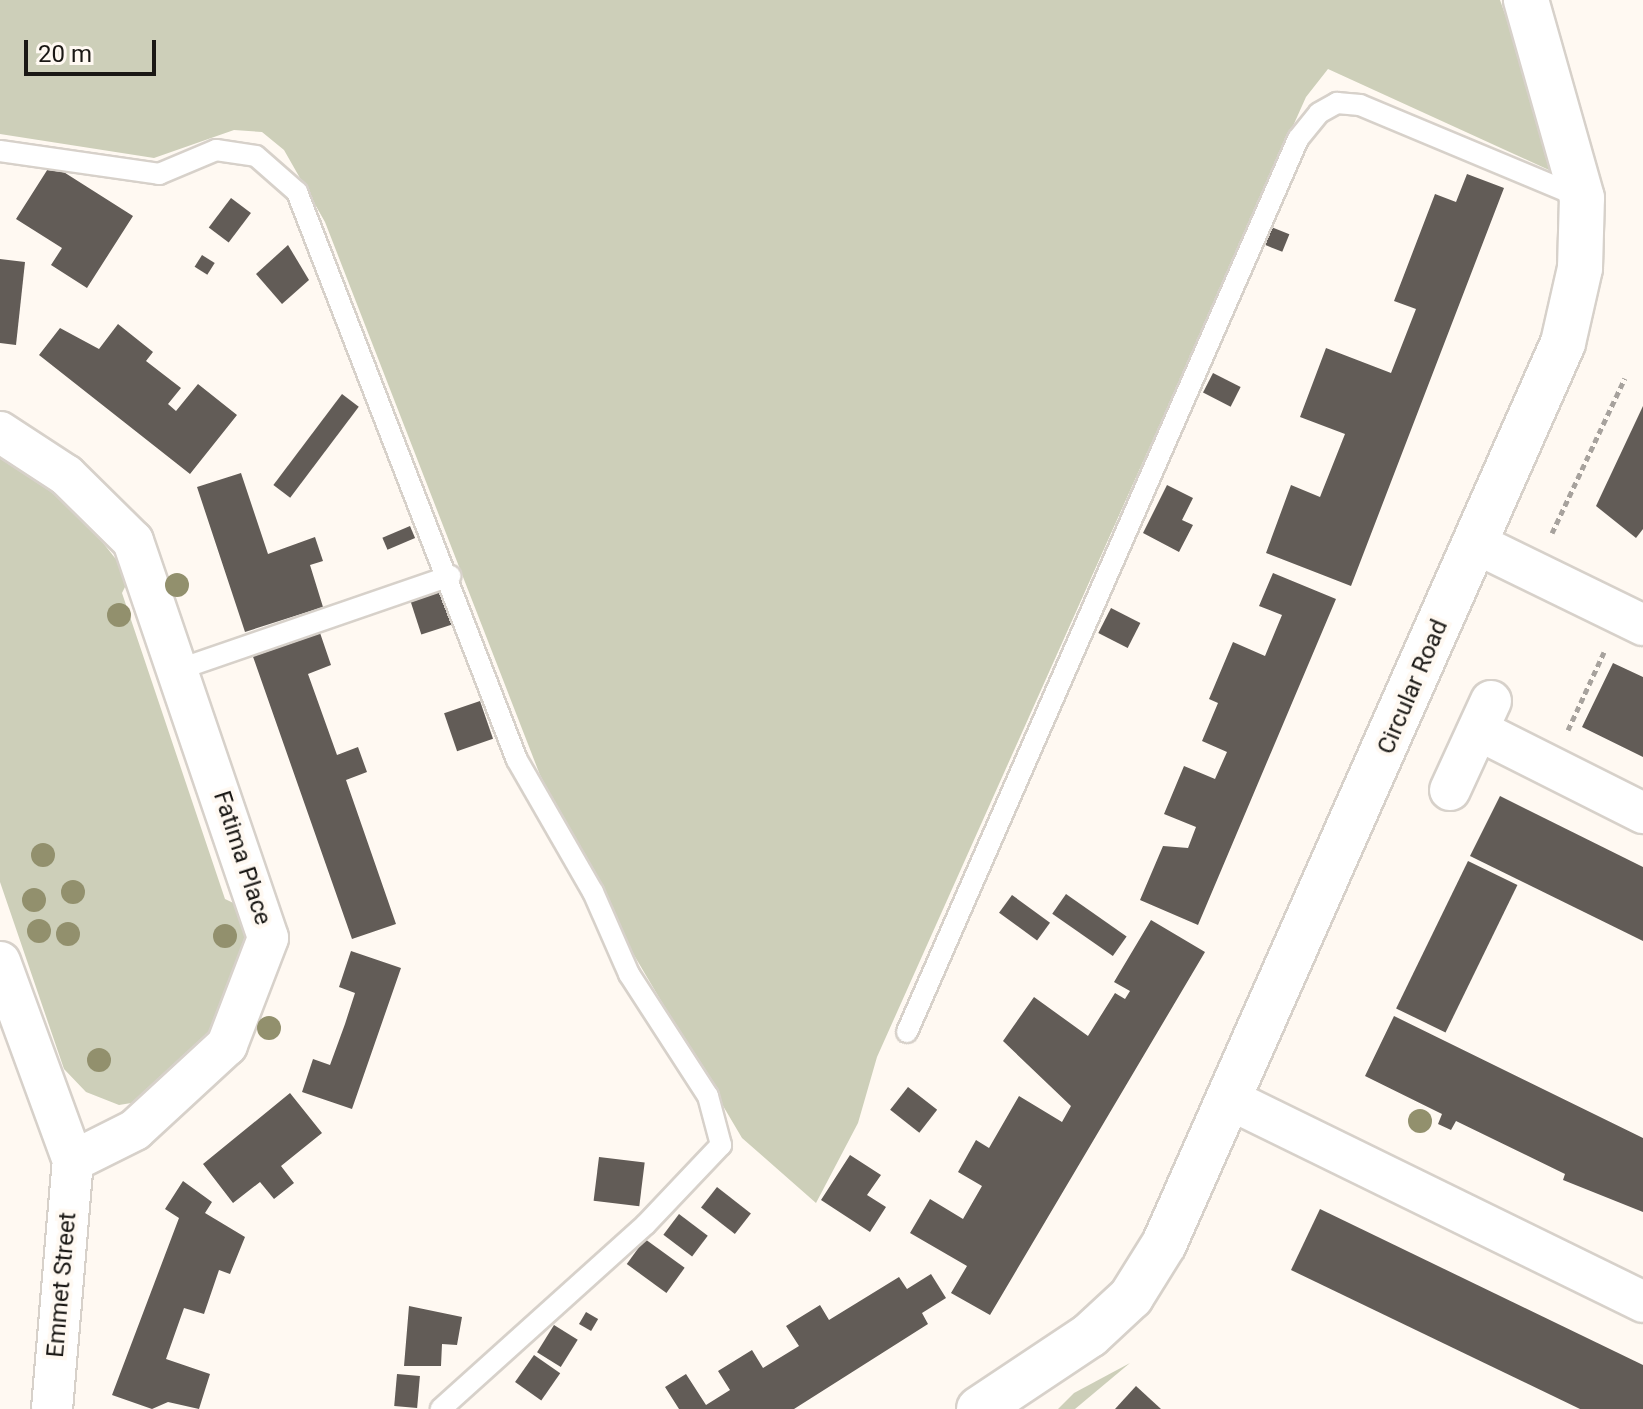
<!DOCTYPE html>
<html>
<head>
<meta charset="utf-8">
<style>
	body { margin:0 }
	#map { position:relative; width:1643px; height:1409px; overflow:hidden; background:#fff9f2; font-family:Roboto,sans-serif }
	div>[style] { position:absolute }
	.green>* { inset:0; background:#cdcfb9 }
	.building>* { inset:0; background:#625c57; transform-origin:0 0 }
	.path>* { height:5px; margin-top:-2.5px; transform-origin:0; background:repeating-linear-gradient(90deg,#a7a29d 0 6px,transparent 0 10px) }
	.roads { filter:drop-shadow(2px 0 #d7d1ca) drop-shadow(-2px 0 #d7d1ca) drop-shadow(0 2px #d7d1ca) drop-shadow(0 -2px #d7d1ca) }
	.lane>* { height:20px; margin:-10px; padding:0 10px; transform-origin:10px; border-radius:10px; background:#fff }
	.street>* { height:40px; margin:-20px; padding:0 20px; transform-origin:20px; border-radius:20px; background:#fff }
	.secondary>* { height:44px; margin:-22px; padding:0 22px; transform-origin:22px; border-radius:22px; background:#fff }
	.trees>* { width:24px; height:24px; margin:-12px; border-radius:50%; background:#92906d }
	span { translate:-50% -50%; white-space:nowrap; text-align:center; line-height:1.15; -webkit-text-stroke:8px #fff9f2; paint-order:stroke }
	.street-label { font-size:24px; color:#1a1815 }
	.scale { position:absolute; left:24px; top:40px; width:132px; height:36px; box-sizing:border-box; border:4px solid #1a1815; border-top:0; padding-left:10px; font-size:24px; line-height:28px; white-space:nowrap; color:#1a1815; -webkit-text-stroke:6px #fff9f2; paint-order:stroke }
</style>
</head>
<body>
<div id="map">
	<div class="green">
		<div style="clip-path:polygon(0 0,1500px 0,1562px 176px,1328px 69px,1306px 97px,877px 1057px,858px 1123px,816px 1203px,742px 1138px,631px 950px,540px 775px,325px 222px,284px 150px,262px 132px,234px 130px,154px 158px,0 134px)"></div>
		<div style="clip-path:polygon(0 458px,23px 467px,81px 515px,130px 577px,122px 593px,225px 899px,246px 909px,245px 955px,210px 1039px,150px 1100px,119px 1105px,86px 1092px,64px 1069px,0 882px)"></div>
		<div style="clip-path:polygon(1130px 1363px,1075px 1409px,1058px 1409px,1074px 1393px)"></div>
	</div>
	<div class="building">
		<div style="clip-path:polygon(51px 164px,133px 216px,87px 288px,51px 265px,62px 248px,16px 219px)"></div>
		<div style="clip-path:polygon(1467px 174px,1504px 188px,1351px 586px,1266px 553px,1291px 485px,1320px 497px,1345px 434px,1300px 417px,1326px 348px,1391px 373px,1416px 309px,1394px 301px,1435px 194px,1456px 202px)"></div>
		<div style="left:231px;top:198px;width:25px;height:37px;rotate:37deg"></div>
		<div style="left:1269px;top:226px;width:22px;height:19px;rotate:22deg"></div>
		<div style="clip-path:polygon(288px 245px,309px 280px,282px 304px,256px 274px)"></div>
		<div style="left:202px;top:255px;width:15px;height:14px;rotate:32deg"></div>
		<div style="clip-path:polygon(0 259px,25px 262px,16px 345px,0 343px)"></div>
		<div style="clip-path:polygon(118px 324px,153px 352px,146px 361px,181px 388px,168px 404px,176px 411px,198px 384px,237px 415px,190px 474px,39px 355px,60px 328px,99px 349px)"></div>
		<div style="left:1213px;top:373px;width:31px;height:22px;rotate:27deg"></div>
		<div style="left:342px;top:394px;width:21px;height:114px;rotate:37deg"></div>
		<div style="clip-path:polygon(1643px 406px,1643px 529px,1636px 538px,1596px 506px)"></div>
		<div style="clip-path:polygon(241px 473px,268px 554px,315px 537px,323px 561px,310px 565px,323px 607px,245px 632px,197px 487px)"></div>
		<div style="clip-path:polygon(1167px 485px,1193px 498px,1182px 520px,1193px 525px,1179px 552px,1143px 533px)"></div>
		<div style="left:410px;top:526px;width:13px;height:30px;rotate:67deg"></div>
		<div style="clip-path:polygon(1273px 573px,1336px 599px,1198px 925px,1140px 900px,1163px 846px,1188px 848px,1196px 827px,1164px 814px,1184px 766px,1215px 779px,1227px 752px,1202px 741px,1218px 703px,1209px 699px,1233px 642px,1265px 656px,1282px 615px,1259px 606px)"></div>
		<div style="left:441px;top:585px;width:41px;height:34px;rotate:72deg"></div>
		<div style="left:1111px;top:608px;width:33px;height:28px;rotate:27deg"></div>
		<div style="clip-path:polygon(318px 627px,331px 665px,308px 674px,337px 755px,358px 747px,367px 772px,346px 780px,396px 924px,352px 939px,251px 651px)"></div>
		<div style="clip-path:polygon(1613px 663px,1643px 677px,1643px 769px,1643px 757px,1582px 727px)"></div>
		<div style="left:480px;top:701px;width:40px;height:38px;rotate:71deg"></div>
		<div style="clip-path:polygon(1500px 796px,1643px 867px,1643px 941px,1470px 856px)"></div>
		<div style="left:1468px;top:861px;width:55px;height:164px;rotate:26deg"></div>
		<div style="left:1066px;top:894px;width:74px;height:24px;rotate:35deg"></div>
		<div style="left:1012px;top:895px;width:47px;height:22px;rotate:36deg"></div>
		<div style="clip-path:polygon(1151px 920px,1205px 952px,990px 1315px,951px 1293px,967px 1266px,910px 1233px,930px 1199px,963px 1219px,982px 1186px,958px 1172px,976px 1140px,989px 1148px,1019px 1096px,1062px 1122px,1071px 1106px,1003px 1041px,1034px 997px,1088px 1036px,1115px 993px,1125px 999px,1130px 991px,1114px 982px)"></div>
		<div style="clip-path:polygon(351px 951px,401px 968px,352px 1109px,302px 1092px,313px 1059px,330px 1065px,345px 1024px,355px 993px,339px 987px)"></div>
		<div style="clip-path:polygon(1394px 1016px,1643px 1138px,1643px 1212px,1563px 1180px,1565px 1174px,1456px 1121px,1451px 1130px,1438px 1124px,1442px 1114px,1365px 1076px)"></div>
		<div style="left:908px;top:1087px;width:37px;height:29px;rotate:38deg"></div>
		<div style="clip-path:polygon(290px 1093px,322px 1133px,281px 1166px,294px 1183px,274px 1199px,260px 1182px,233px 1203px,203px 1164px)"></div>
		<div style="clip-path:polygon(850px 1155px,881px 1175px,867px 1195px,886px 1207px,870px 1232px,821px 1200px)"></div>
		<div style="left:599px;top:1157px;width:46px;height:44px;rotate:7deg"></div>
		<div style="clip-path:polygon(183px 1181px,212px 1202px,205px 1213px,245px 1237px,230px 1274px,219px 1270px,204px 1314px,184px 1308px,166px 1359px,210px 1374px,199px 1409px,168px 1402px,152px 1409px,112px 1395px,179px 1218px,165px 1209px)"></div>
		<div style="left:717px;top:1187px;width:43px;height:26px;rotate:38deg"></div>
		<div style="clip-path:polygon(1320px 1209px,1643px 1365px,1643px 1409px,1580px 1409px,1291px 1270px)"></div>
		<div style="left:679px;top:1214px;width:36px;height:26px;rotate:37deg"></div>
		<div style="left:645px;top:1239px;width:49px;height:31px;rotate:36deg"></div>
		<div style="clip-path:polygon(931px 1274px,946px 1298px,922px 1313px,928px 1324px,794px 1409px,679px 1409px,665px 1387px,686px 1374px,706px 1405px,730px 1390px,718px 1371px,752px 1350px,763px 1368px,799px 1346px,786px 1326px,820px 1305px,829px 1320px,899px 1277px,907px 1289px)"></div>
		<div style="clip-path:polygon(409px 1306px,462px 1317px,457px 1345px,442px 1344px,441px 1366px,404px 1366px)"></div>
		<div style="left:586px;top:1312px;width:14px;height:14px;rotate:30deg"></div>
		<div style="left:554px;top:1325px;width:28px;height:32px;rotate:32deg"></div>
		<div style="left:534px;top:1355px;width:32px;height:33px;rotate:35deg"></div>
		<div style="left:397px;top:1374px;width:23px;height:32px;rotate:5deg"></div>
		<div style="clip-path:polygon(1136px 1386px,1161px 1409px,1115px 1409px)"></div>
	</div>
	<div class="path">
		<div style="left:1552px;top:533px;width:171px;rotate:-64.8deg"></div>
		<div style="left:1568px;top:730px;width:86px;rotate:-65.2deg"></div>
	</div>
	<div class="roads">
		<div class="lane">
			<div style="left:0;top:151px;width:161px;rotate:8.2deg"></div>
			<div style="left:159px;top:174px;width:62px;rotate:-22.8deg"></div>
			<div style="left:216px;top:150px;width:40px;rotate:8.5deg"></div>
			<div style="left:256px;top:156px;width:55px;rotate:41.3deg"></div>
			<div style="left:297px;top:192px;width:609px;rotate:68.83deg"></div>
			<div style="left:517px;top:760px;width:152px;rotate:60.1deg"></div>
			<div style="left:593px;top:892px;width:90px;rotate:66.3deg"></div>
			<div style="left:629px;top:974px;width:145px;rotate:57.1deg"></div>
			<div style="left:708px;top:1096px;width:51px;rotate:75.1deg"></div>
			<div style="left:721px;top:1145px;width:110px;rotate:133.5deg"></div>
			<div style="left:645px;top:1225px;width:275px;rotate:138deg"></div>
			<div style="left:180px;top:669px;width:286px;rotate:-19deg"></div>
			<div style="left:907px;top:1032px;width:975px;rotate:-66.35deg"></div>
			<div style="left:1298px;top:139px;width:33px;rotate:-51deg"></div>
			<div style="left:1319px;top:113px;width:21px;rotate:-29deg"></div>
			<div style="left:1337px;top:103px;width:23px;rotate:5deg"></div>
			<div style="left:1360px;top:105px;width:236px;rotate:22.7deg"></div>
		</div>
		<div class="street">
			<div style="left:0;top:432px;width:79px;rotate:33.1deg"></div>
			<div style="left:66px;top:475px;width:94px;rotate:44.6deg"></div>
			<div style="left:133px;top:541px;width:419px;rotate:71.2deg"></div>
			<div style="left:268px;top:938px;width:115px;rotate:111deg"></div>
			<div style="left:227px;top:1045px;width:125px;rotate:137.3deg"></div>
			<div style="left:135px;top:1130px;width:69px;rotate:153.4deg"></div>
			<div style="left:73px;top:1161px;width:212px;rotate:-110.1deg"></div>
			<div style="left:1475px;top:543px;width:187px;rotate:26deg"></div>
			<div style="left:1478px;top:730px;width:185px;rotate:26.7deg"></div>
			<div style="left:1450px;top:790px;width:98px;rotate:-65.3deg"></div>
			<div style="left:1229px;top:1099px;width:461px;rotate:26.1deg"></div>
			<div style="left:52px;top:1409px;width:249px;rotate:-85.2deg"></div>
		</div>
		<div class="secondary">
			<div style="left:979px;top:1409px;width:133px;rotate:-33.7deg"></div>
			<div style="left:1090px;top:1335px;width:56px;rotate:-42.8deg"></div>
			<div style="left:1131px;top:1297px;width:62px;rotate:-58.1deg"></div>
			<div style="left:1164px;top:1244px;width:985px;rotate:-66.11deg"></div>
			<div style="left:1563px;top:343px;width:77px;rotate:-77.2deg"></div>
			<div style="left:1580px;top:268px;width:70px;rotate:-88.4deg"></div>
			<div style="left:1582px;top:198px;width:206px;rotate:-105.8deg"></div>
		</div>
	</div>
	<div class="trees">
		<div style="left:177px;top:585px"></div>
		<div style="left:119px;top:615px"></div>
		<div style="left:43px;top:855px"></div>
		<div style="left:73px;top:892px"></div>
		<div style="left:34px;top:900px"></div>
		<div style="left:39px;top:931px"></div>
		<div style="left:68px;top:934px"></div>
		<div style="left:225px;top:936px"></div>
		<div style="left:269px;top:1028px"></div>
		<div style="left:99px;top:1060px"></div>
		<div style="left:1420px;top:1121px"></div>
	</div>
	<div class="street-label">
		<span style="left:1413px;top:687px;rotate:-67deg">Circular Road</span>
		<span style="left:242px;top:858px;rotate:72deg">Fatima Place</span>
		<span style="left:62px;top:1285px;rotate:-85deg">Emmet Street</span>
	</div>
	<div class="scale">20 m</div>
</div>
</body>
</html>
